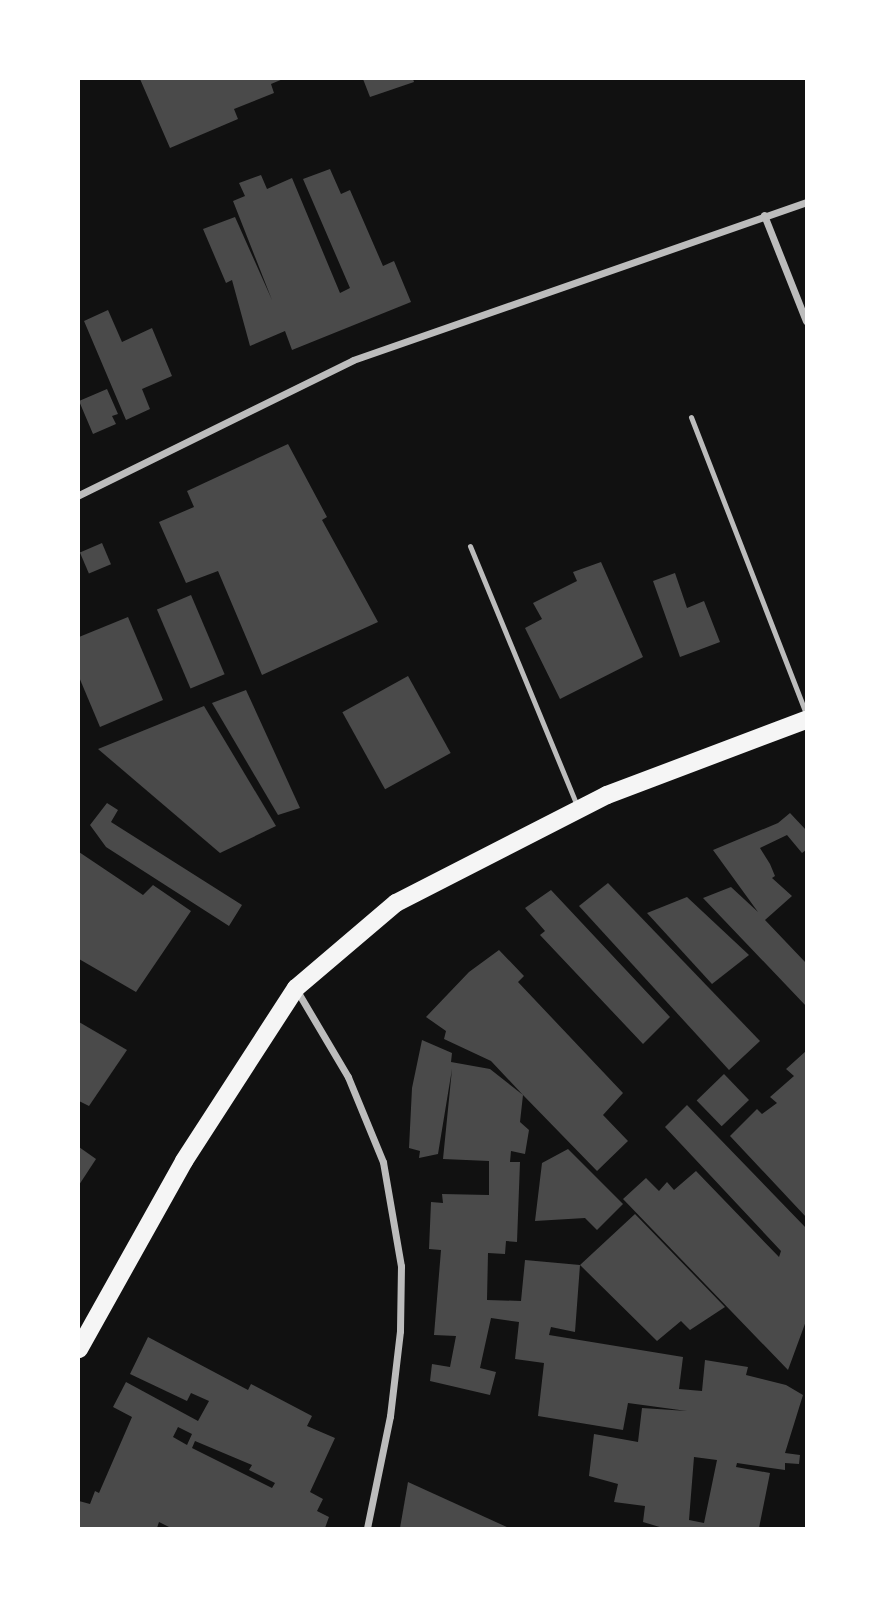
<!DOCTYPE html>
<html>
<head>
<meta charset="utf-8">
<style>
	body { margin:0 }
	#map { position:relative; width:885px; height:1607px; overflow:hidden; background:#111; font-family:"Zilla Slab",serif }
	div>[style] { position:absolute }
	.building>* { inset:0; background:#4a4a4a; transform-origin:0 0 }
	.service>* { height:5px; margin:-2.5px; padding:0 2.5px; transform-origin:2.5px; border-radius:2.5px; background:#bcbcbc }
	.minor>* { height:7px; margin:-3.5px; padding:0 3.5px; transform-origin:3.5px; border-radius:3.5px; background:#bcbcbc }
	.primary>* { height:18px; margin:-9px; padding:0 9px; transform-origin:9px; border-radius:9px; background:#f5f5f5 }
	span { translate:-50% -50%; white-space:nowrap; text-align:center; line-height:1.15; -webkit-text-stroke:5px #fff; paint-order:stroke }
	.frame { position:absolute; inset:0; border:80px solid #fff; pointer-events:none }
</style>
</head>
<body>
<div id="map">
	<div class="building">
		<div style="clip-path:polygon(140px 79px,283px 79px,271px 84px,274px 93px,234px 109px,238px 119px,170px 148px)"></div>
		<div style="clip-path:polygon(363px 79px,413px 79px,414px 82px,370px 97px)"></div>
		<div style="clip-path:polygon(330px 169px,341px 194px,350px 190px,383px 266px,394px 261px,411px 302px,292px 350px,285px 331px,250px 346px,232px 280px,226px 283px,203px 229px,235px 217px,272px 300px,233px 201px,245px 196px,239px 183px,261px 175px,267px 189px,292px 178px,340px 293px,350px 288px,303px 179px)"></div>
		<div style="clip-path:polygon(108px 310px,122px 342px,152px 328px,172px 376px,142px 389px,150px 409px,126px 420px,84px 321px)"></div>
		<div style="clip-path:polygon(107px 389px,118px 414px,112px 416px,116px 424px,93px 434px,79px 401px)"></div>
		<div style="clip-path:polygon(288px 444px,327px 517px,322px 520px,378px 622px,262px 675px,218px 571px,186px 583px,159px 522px,194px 507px,187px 491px)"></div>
		<div style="left:102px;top:543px;width:23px;height:24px;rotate:67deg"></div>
		<div style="clip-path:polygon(601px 562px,643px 657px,560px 699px,525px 628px,542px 619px,533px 603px,577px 581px,573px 572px)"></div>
		<div style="clip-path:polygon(675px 573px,687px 608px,704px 601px,720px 642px,680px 657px,653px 581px)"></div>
		<div style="left:191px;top:595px;width:86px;height:37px;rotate:67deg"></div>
		<div style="clip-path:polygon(128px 617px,163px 700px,100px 727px,79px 677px,79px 637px)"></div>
		<div style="left:408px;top:676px;width:88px;height:75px;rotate:61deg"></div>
		<div style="clip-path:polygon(246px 690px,300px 808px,278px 815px,212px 703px)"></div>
		<div style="clip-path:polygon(204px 706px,276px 826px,220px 853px,98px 749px)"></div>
		<div style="clip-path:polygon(107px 803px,118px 810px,111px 822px,242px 905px,229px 926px,106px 847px,90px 825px)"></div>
		<div style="clip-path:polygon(790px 813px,806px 830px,806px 850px,802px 853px,787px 835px,760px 848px,770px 864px,775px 876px,772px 878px,792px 896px,765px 920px,806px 963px,806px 1006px,703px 898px,731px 887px,758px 912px,713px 850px,778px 823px)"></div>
		<div style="clip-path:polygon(79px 852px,143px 895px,153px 885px,191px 911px,136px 992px,79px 959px)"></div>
		<div style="clip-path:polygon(608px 883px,760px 1041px,729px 1070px,579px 906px)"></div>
		<div style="clip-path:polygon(551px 890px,670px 1017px,643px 1044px,540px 935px,545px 931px,525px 908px)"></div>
		<div style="clip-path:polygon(687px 897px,749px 955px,712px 984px,647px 913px)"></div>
		<div style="clip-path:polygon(evenodd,499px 950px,524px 976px,518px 982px,623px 1093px,603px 1115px,628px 1141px,597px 1171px,523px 1095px,520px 1122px,529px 1130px,525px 1154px,511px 1151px,510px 1162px,520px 1162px,517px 1242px,506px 1241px,505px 1254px,488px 1253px,487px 1300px,521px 1301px,525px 1260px,580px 1265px,635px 1214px,725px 1307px,690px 1330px,681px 1321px,657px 1341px,580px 1265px,575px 1332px,551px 1327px,549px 1335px,683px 1357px,679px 1389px,702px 1391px,705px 1360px,748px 1367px,746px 1375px,786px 1385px,803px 1395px,785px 1453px,800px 1455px,799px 1464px,785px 1463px,785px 1470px,737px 1463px,736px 1467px,770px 1473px,759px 1528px,663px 1528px,643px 1522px,645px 1506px,614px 1502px,618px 1484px,589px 1476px,594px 1434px,638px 1442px,642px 1408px,687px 1411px,628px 1403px,623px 1430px,538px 1416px,544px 1363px,515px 1359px,519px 1322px,491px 1318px,480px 1368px,496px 1372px,490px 1395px,430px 1381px,432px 1364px,450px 1367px,456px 1336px,434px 1335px,441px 1250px,429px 1249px,431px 1202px,443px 1203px,442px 1194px,489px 1195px,489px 1161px,443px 1159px,452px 1069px,438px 1154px,419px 1158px,420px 1151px,409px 1148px,412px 1088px,422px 1040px,452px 1053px,451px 1062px,490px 1069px,523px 1095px,491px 1061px,444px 1039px,446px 1031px,426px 1017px,469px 972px,499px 950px,694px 1457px,717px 1460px,704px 1523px,689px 1520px,694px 1457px)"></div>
		<div style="clip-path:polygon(79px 1022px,127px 1050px,89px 1106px,79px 1101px)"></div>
		<div style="clip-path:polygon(806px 1051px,806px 1217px,730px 1136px,757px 1109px,762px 1114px,777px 1103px,770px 1097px,794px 1076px,786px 1069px)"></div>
		<div style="left:724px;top:1074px;width:36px;height:38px;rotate:46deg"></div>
		<div style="clip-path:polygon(687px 1105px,806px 1228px,806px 1321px,788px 1370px,623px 1199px,646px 1178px,659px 1191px,667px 1182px,674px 1190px,696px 1171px,779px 1257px,781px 1251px,665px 1127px)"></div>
		<div style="clip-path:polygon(79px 1147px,96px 1159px,79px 1185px)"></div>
		<div style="clip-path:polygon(568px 1149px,623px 1204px,597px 1230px,585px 1218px,535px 1221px,542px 1163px)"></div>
		<div style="clip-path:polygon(evenodd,148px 1337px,248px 1390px,251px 1384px,312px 1416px,307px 1426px,335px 1438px,310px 1492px,323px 1499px,317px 1511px,329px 1517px,325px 1528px,171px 1528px,159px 1522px,157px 1528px,79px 1528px,79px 1501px,90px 1504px,95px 1491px,99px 1493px,132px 1417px,113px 1407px,126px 1382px,198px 1421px,209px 1401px,191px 1393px,187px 1401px,130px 1374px,148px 1337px,178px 1427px,192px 1434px,187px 1445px,173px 1437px,178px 1427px,148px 1337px,195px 1441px,252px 1465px,249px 1470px,275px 1483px,272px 1488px,192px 1448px,195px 1441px)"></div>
		<div style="clip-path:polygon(408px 1482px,509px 1528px,400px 1528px)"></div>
	</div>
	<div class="service">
		<div style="left:691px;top:417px;width:318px;rotate:68.8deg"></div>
		<div style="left:470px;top:546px;width:280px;rotate:67.6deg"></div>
	</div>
	<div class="minor">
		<div style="left:764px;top:215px;width:114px;rotate:68.4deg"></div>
		<div style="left:79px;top:495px;width:305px;rotate:-26.2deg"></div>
		<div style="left:353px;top:360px;width:480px;rotate:-19.2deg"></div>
		<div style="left:296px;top:989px;width:102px;rotate:59.4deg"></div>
		<div style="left:348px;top:1077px;width:92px;rotate:67.6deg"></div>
		<div style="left:383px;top:1162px;width:106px;rotate:80.2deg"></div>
		<div style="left:401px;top:1266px;width:65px;rotate:90.9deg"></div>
		<div style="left:400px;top:1331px;width:86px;rotate:96.7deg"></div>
		<div style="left:390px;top:1416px;width:114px;rotate:101.6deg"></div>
	</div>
	<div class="primary">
		<div style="left:79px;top:1349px;width:215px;rotate:-60.8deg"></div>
		<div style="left:184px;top:1161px;width:206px;rotate:-57.1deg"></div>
		<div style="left:296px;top:988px;width:131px;rotate:-40.4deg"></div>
		<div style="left:396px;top:903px;width:237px;rotate:-27.1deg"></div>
		<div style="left:607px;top:795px;width:213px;rotate:-20.7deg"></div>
	</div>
	<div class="frame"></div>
</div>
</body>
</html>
